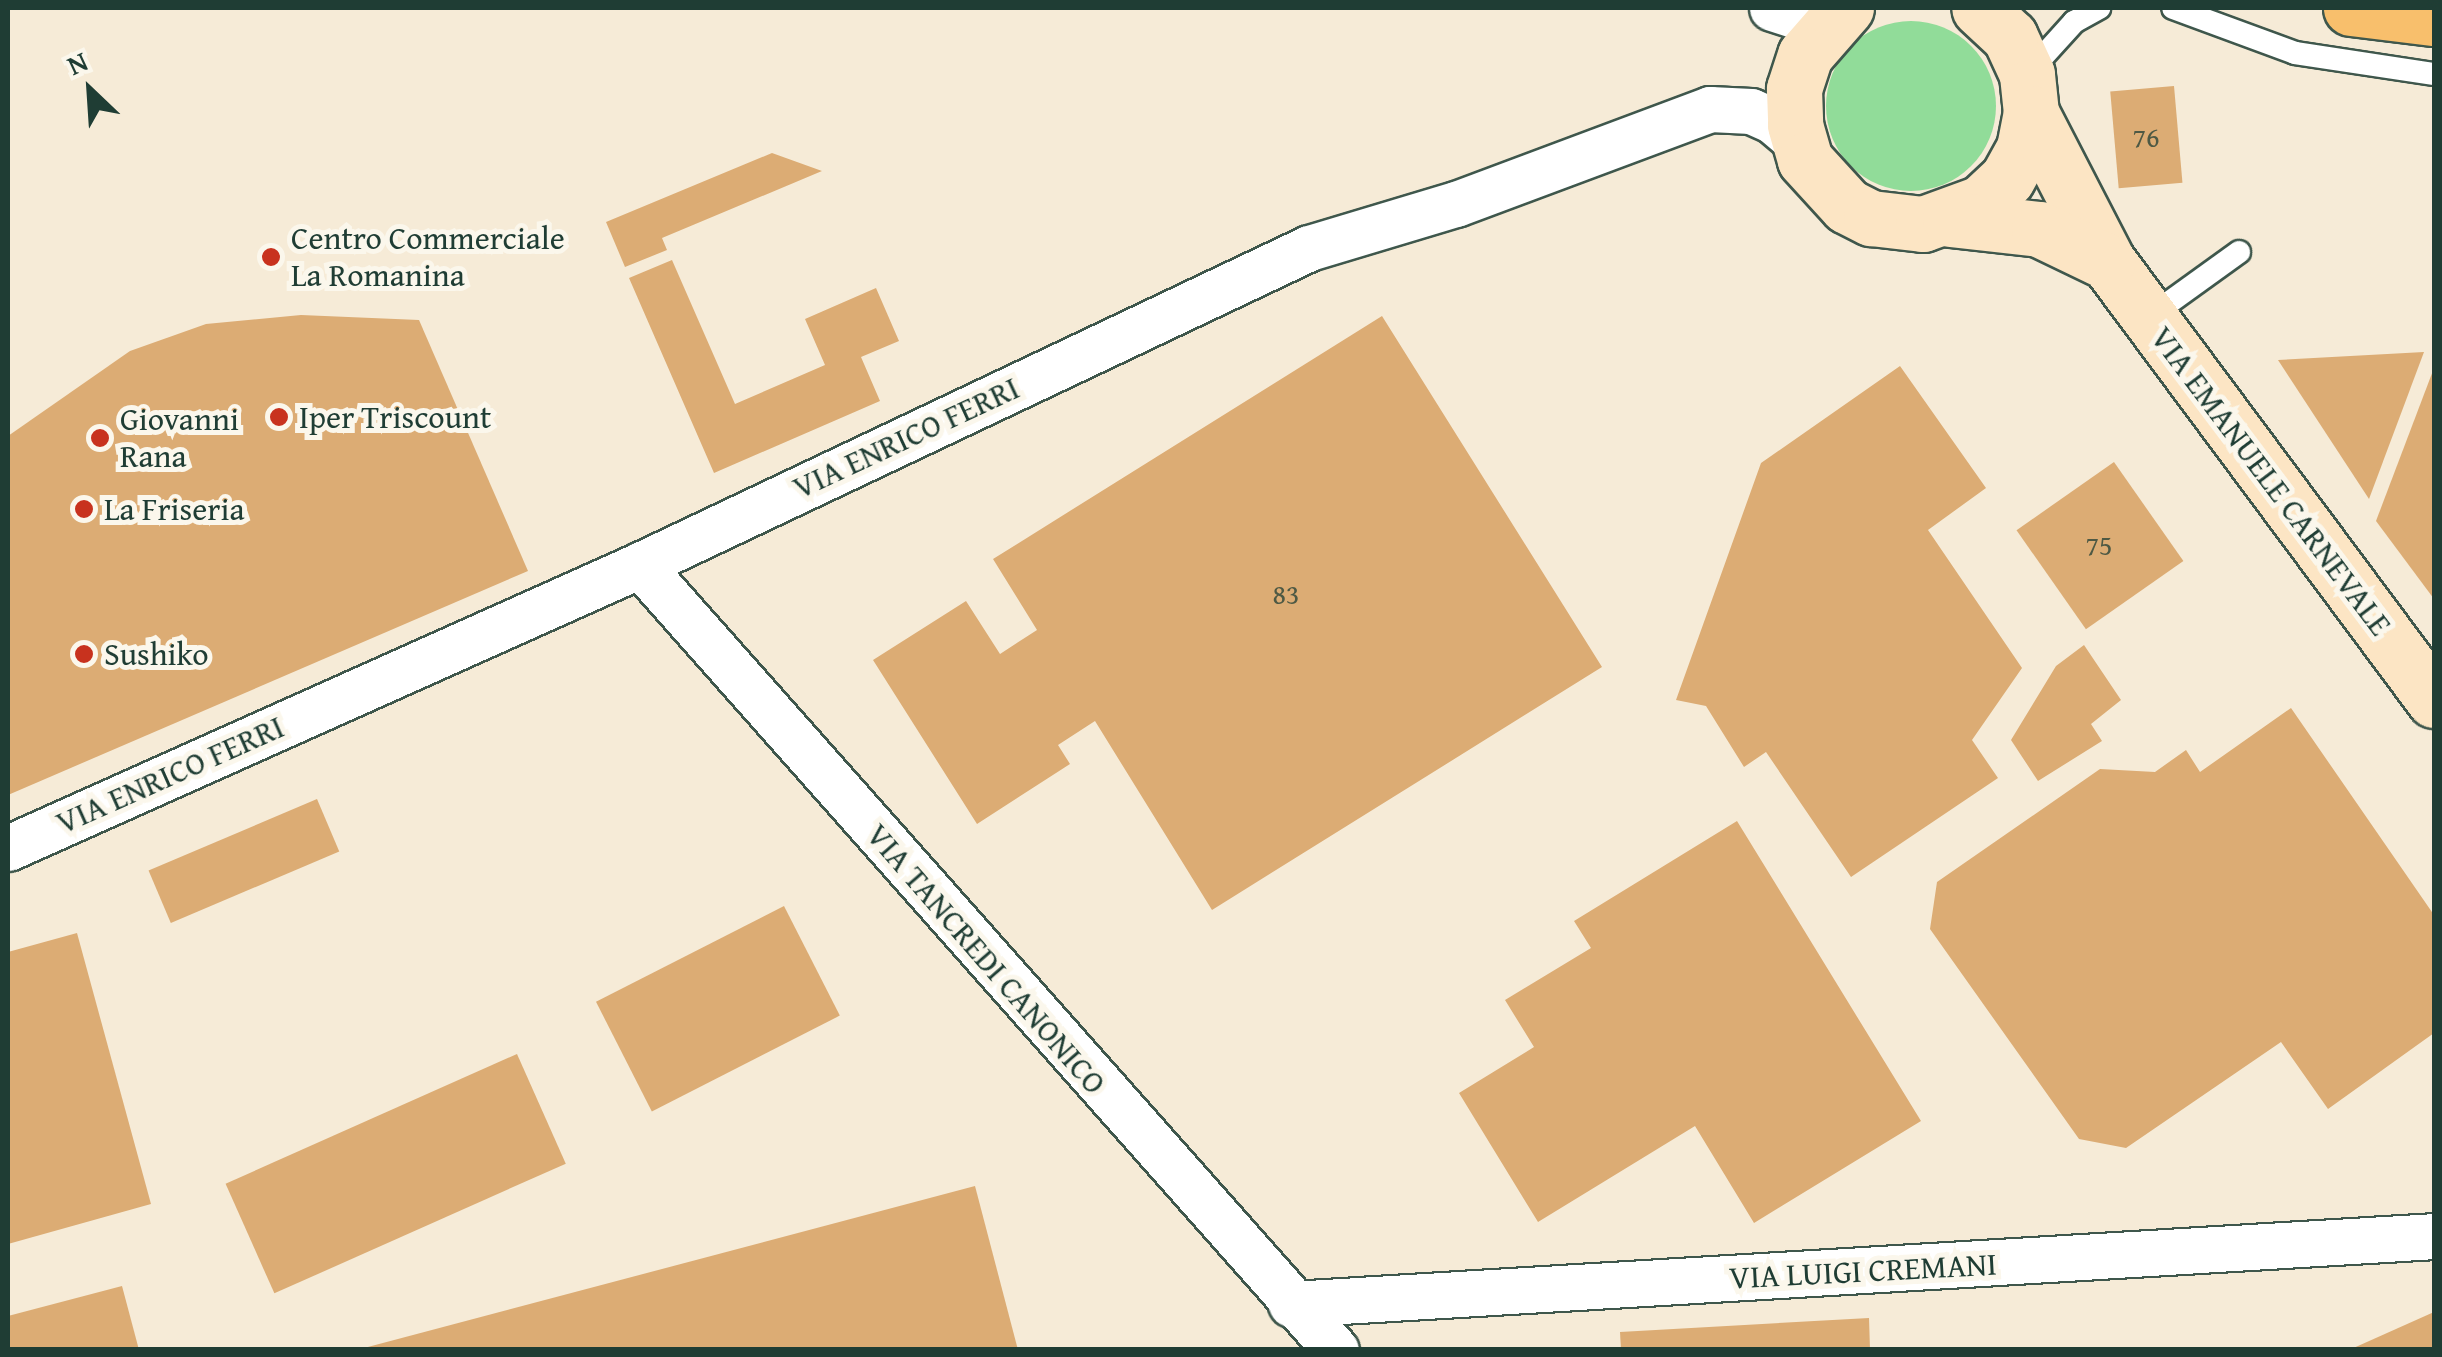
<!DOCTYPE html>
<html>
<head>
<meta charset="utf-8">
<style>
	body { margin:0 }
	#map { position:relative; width:2442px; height:1357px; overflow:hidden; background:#f6ebd7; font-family:"Gentium Book Plus",serif }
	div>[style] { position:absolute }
	.green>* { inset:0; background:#91dc99 }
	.round { border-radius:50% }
	.building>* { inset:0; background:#dcac74; transform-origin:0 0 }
	.roads { filter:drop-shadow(2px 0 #3f574c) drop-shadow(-2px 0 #3f574c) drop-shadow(0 2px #3f574c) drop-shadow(0 -2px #3f574c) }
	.lane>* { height:22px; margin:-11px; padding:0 11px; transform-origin:11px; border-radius:11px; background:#fff }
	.street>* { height:45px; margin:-22.5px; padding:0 22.5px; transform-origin:22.5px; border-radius:22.5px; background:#fff }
	.secondary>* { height:55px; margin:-27.5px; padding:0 27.5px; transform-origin:27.5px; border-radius:27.5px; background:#fce5c4 }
	.highway>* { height:55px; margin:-27.5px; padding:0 27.5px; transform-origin:27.5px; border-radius:27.5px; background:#f8bf6c }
	.dots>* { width:28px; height:28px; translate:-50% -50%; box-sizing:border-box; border:5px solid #fbf7ec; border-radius:50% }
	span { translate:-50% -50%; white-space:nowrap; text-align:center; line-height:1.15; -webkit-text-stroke:10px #fbf7ec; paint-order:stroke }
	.number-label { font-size:28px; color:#4e5944 }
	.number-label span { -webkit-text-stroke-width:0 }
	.poi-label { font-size:32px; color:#1f3d34 }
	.left { translate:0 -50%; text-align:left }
	.street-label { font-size:32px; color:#1f3d34 }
	.frame { position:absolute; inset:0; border:10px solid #1f3d34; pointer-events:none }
	.north { position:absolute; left:40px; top:40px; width:100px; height:100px; -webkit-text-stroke:8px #fbf7ec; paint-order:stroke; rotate:335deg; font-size:28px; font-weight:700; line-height:40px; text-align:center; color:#1f3d34 }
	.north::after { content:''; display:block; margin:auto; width:35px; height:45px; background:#1f3d34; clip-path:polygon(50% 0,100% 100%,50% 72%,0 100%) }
</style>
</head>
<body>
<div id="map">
	<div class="green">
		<div class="round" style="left:1826px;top:21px;width:170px;height:170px"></div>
	</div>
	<div class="building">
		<div style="left:2174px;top:86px;width:97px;height:64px;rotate:85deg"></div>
		<div style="clip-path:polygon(772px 153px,822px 171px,662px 238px,667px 250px,625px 267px,606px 222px)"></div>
		<div style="clip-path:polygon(672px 260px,735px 404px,825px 365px,805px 319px,876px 288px,899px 341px,861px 357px,880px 401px,714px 473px,629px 278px)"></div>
		<div style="clip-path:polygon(301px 315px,419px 320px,528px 571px,8px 795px,8px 436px,130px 351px,206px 324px)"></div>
		<div style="clip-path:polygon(1382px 316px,1602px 667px,1212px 910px,1095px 721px,1058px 745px,1070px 764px,977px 824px,873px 660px,966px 601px,1000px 654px,1037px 630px,993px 559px)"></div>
		<div style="clip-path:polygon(2424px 352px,2369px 499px,2278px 360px)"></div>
		<div style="clip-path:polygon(1900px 366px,1986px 488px,1928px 530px,2022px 668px,1972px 740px,1998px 778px,1851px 877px,1766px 752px,1744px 767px,1706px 706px,1676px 700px,1761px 463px)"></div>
		<div style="clip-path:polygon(2434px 368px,2434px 599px,2376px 521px)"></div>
		<div style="left:2114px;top:462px;width:121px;height:119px;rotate:55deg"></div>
		<div style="clip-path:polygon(2084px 645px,2121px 700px,2091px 724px,2102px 741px,2038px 781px,2011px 740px,2056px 666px)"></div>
		<div style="clip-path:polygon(2291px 708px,2434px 915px,2434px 1033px,2328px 1109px,2281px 1042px,2126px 1148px,2079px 1139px,1930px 929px,1937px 882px,2100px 769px,2155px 772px,2186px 750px,2200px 772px)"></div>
		<div style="left:317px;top:799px;width:57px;height:183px;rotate:67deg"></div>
		<div style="clip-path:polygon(1737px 821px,1921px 1121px,1754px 1223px,1695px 1126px,1538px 1222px,1459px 1093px,1534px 1047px,1505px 1000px,1591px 948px,1574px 921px)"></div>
		<div style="left:784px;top:906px;width:123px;height:211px;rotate:63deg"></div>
		<div style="clip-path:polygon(77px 933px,151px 1204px,8px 1244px,8px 952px)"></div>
		<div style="left:517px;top:1054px;width:120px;height:319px;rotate:66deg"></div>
		<div style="clip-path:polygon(975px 1186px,1018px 1350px,364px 1350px,364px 1348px)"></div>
		<div style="clip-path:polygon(122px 1286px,139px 1350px,8px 1350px,8px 1316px)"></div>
		<div style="clip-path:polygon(2434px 1312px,2434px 1350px,2349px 1350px)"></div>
		<div style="clip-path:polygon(1869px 1318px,1870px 1350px,1621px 1350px,1620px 1332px)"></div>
	</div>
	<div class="roads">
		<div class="lane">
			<div style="left:2173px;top:8px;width:130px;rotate:20.2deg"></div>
			<div style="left:2295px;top:53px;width:141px;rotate:8.6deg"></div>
			<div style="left:2027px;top:74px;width:70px;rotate:-47.9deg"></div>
			<div style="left:2074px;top:22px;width:29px;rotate:-29deg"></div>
			<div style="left:2149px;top:317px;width:111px;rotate:-35.8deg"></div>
		</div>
		<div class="street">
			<div style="left:1772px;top:8px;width:56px;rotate:17.8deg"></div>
			<div style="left:640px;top:565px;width:1049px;rotate:48.44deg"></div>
			<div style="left:8px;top:848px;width:692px;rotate:-24.12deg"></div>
			<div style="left:640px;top:565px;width:740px;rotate:-25.35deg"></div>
			<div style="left:1309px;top:248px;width:153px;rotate:-16.7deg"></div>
			<div style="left:1456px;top:204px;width:271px;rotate:-20.5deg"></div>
			<div style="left:1710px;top:109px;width:41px;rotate:2.8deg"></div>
			<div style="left:1751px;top:111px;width:24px;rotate:24deg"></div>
			<div style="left:1773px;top:121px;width:31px;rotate:40deg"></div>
			<div style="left:1797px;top:141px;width:21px;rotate:67deg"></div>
			<div style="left:1291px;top:1304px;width:1145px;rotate:-3.4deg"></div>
		</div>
		<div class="secondary">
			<div style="left:1846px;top:8px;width:62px;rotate:131.1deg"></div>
			<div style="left:1805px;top:55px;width:36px;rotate:108deg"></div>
			<div style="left:1794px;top:89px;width:36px;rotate:88deg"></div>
			<div style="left:1795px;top:125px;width:36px;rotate:74deg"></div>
			<div style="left:1805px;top:160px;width:62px;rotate:47.6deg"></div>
			<div style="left:1847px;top:206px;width:27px;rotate:27deg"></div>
			<div style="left:1871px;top:218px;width:52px;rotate:6.6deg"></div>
			<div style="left:1923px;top:224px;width:62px;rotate:-19.9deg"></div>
			<div style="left:1981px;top:203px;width:35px;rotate:-43deg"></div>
			<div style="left:2007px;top:179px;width:35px;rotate:-61deg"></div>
			<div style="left:2024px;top:148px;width:36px;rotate:-79deg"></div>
			<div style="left:2031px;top:113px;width:39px;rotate:-96deg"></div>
			<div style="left:2027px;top:74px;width:41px;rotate:-114.7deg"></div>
			<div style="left:2010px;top:37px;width:42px;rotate:-136.9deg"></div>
			<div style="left:2031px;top:113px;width:168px;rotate:62.7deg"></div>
			<div style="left:2108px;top:262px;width:546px;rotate:53.34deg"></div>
			<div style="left:1950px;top:219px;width:90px;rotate:6.4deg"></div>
			<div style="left:2039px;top:229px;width:76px;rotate:25.6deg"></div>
		</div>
		<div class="highway">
			<div style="left:2351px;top:8px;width:84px;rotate:6.9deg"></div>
		</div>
	</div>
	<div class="dots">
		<div style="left:271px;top:257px;background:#c8321e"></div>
		<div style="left:279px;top:417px;background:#c8321e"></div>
		<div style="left:100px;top:438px;background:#c8321e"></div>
		<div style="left:84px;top:509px;background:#c8321e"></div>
		<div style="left:84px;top:654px;background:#c8321e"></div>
	</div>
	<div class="number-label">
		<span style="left:2146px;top:137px">76</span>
		<span style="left:2099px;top:545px">75</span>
		<span style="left:1286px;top:594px">83</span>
	</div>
	<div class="poi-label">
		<span class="left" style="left:291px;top:257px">Centro Commerciale<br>La Romanina</span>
		<span class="left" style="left:299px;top:417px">Iper Triscount</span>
		<span class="left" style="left:120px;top:438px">Giovanni<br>Rana</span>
		<span class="left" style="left:104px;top:509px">La Friseria</span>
		<span class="left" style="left:104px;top:654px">Sushiko</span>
	</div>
	<div class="street-label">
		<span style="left:906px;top:438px;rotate:-25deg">VIA ENRICO FERRI</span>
		<span style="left:2271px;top:481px;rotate:53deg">VIA EMANUELE CARNEVALE</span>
		<span style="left:170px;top:775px;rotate:-24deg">VIA ENRICO FERRI</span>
		<span style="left:986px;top:959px;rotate:49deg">VIA TANCREDI CANONICO</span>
		<span style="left:1863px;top:1271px;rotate:-3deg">VIA LUIGI CREMANI</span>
	</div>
	<div class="frame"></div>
	<div class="north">N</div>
</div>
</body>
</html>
